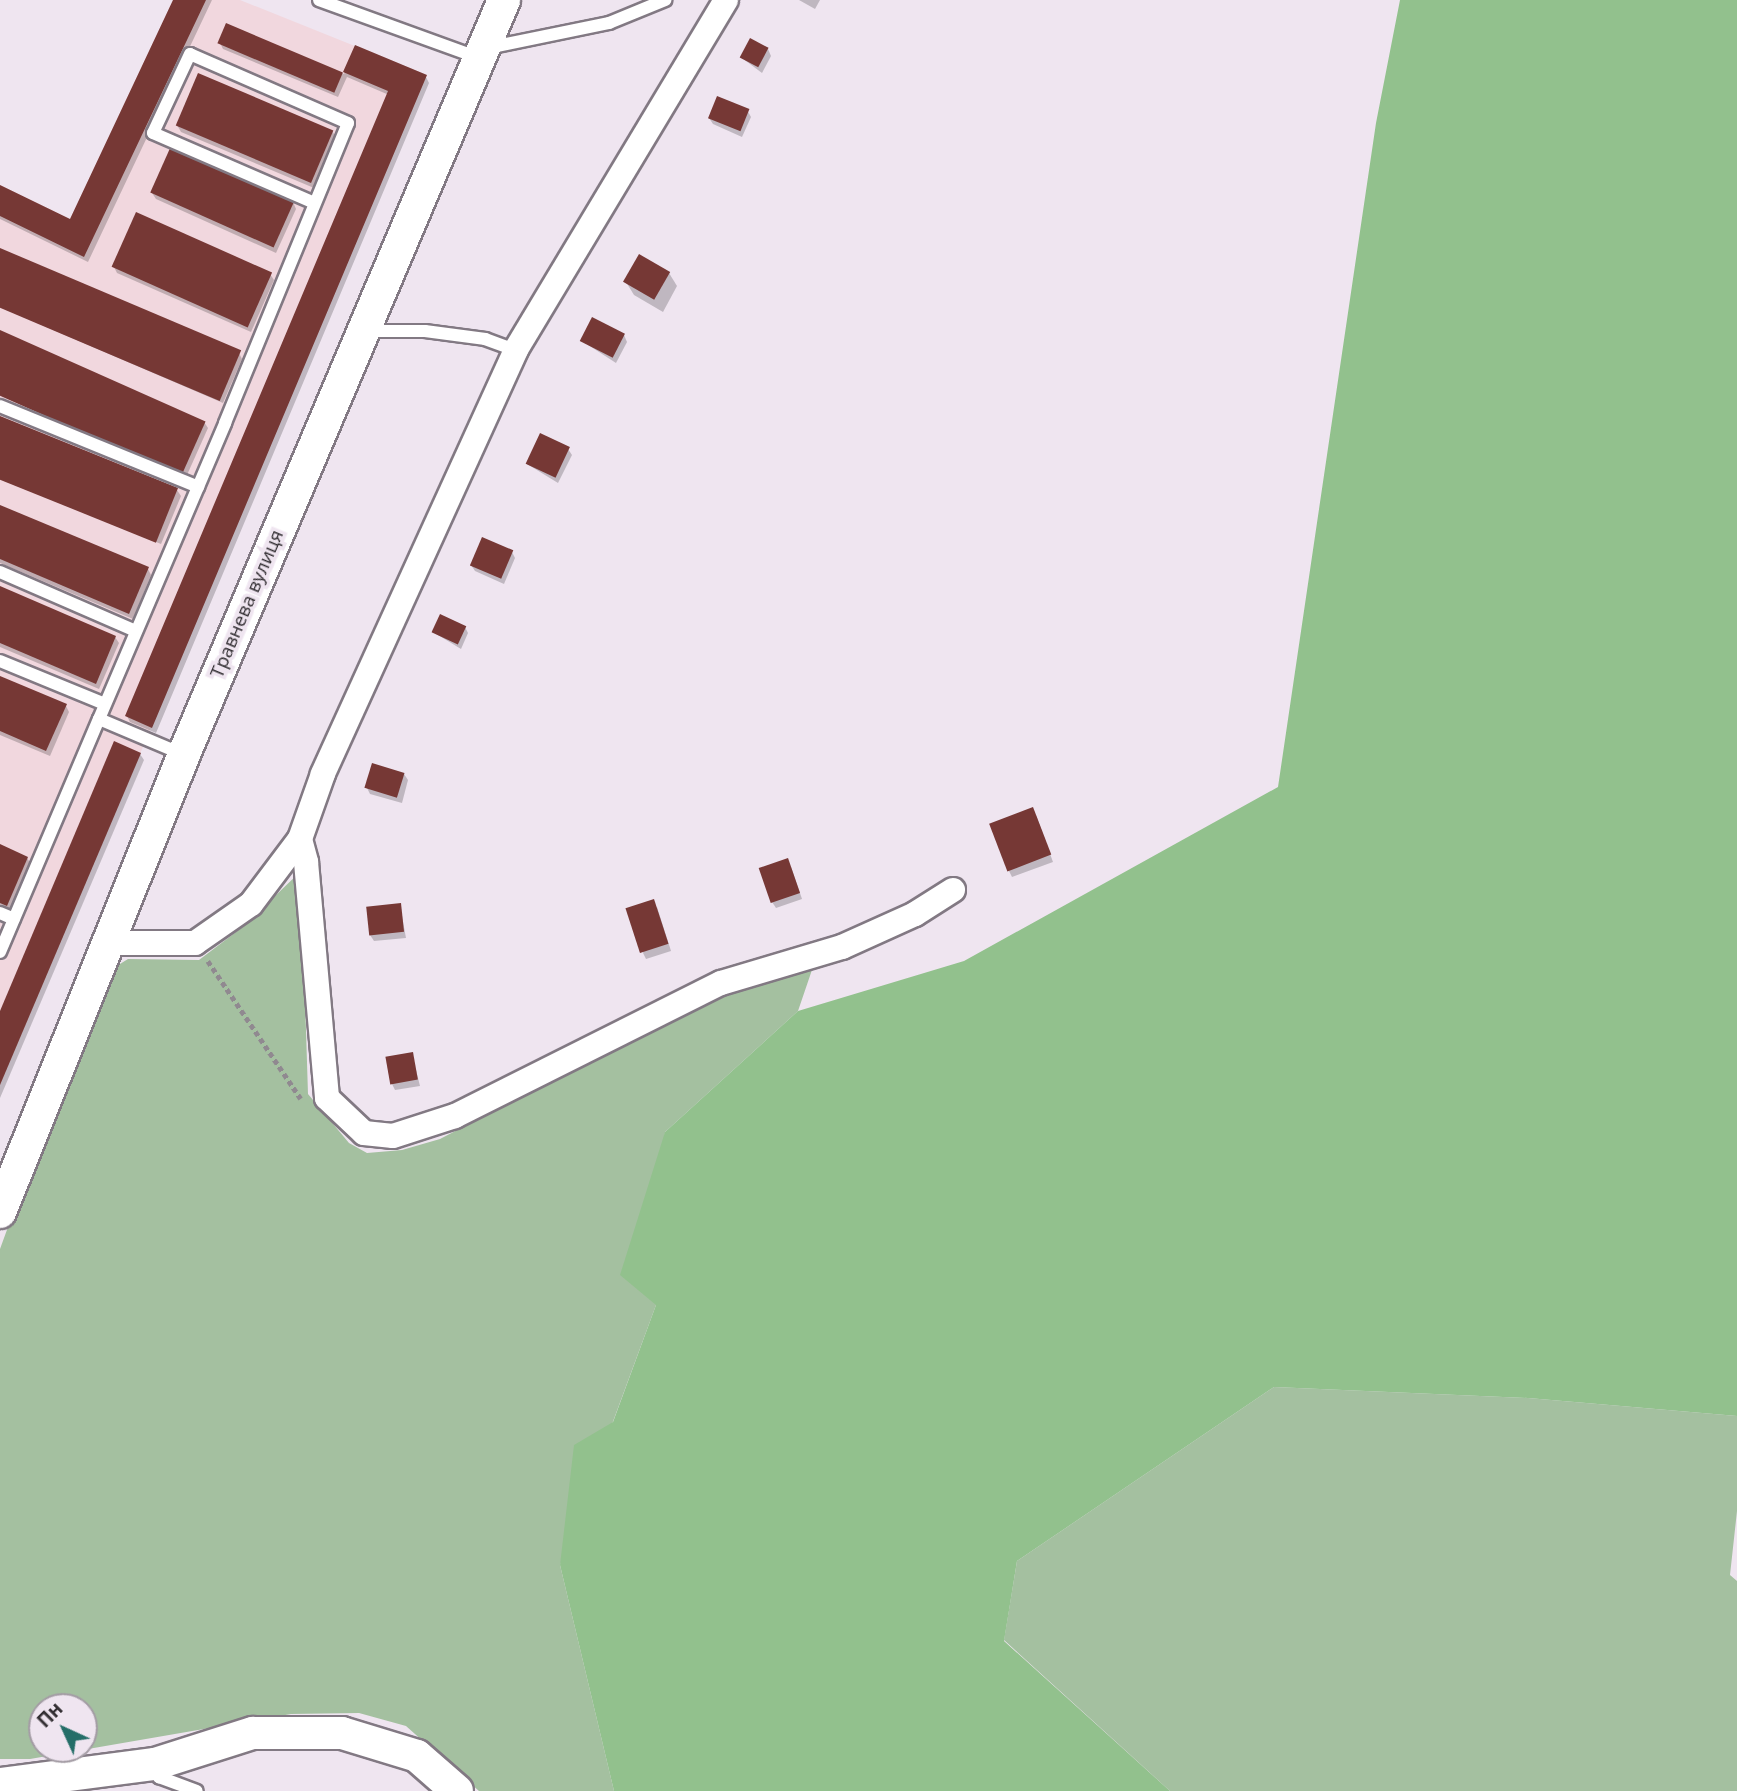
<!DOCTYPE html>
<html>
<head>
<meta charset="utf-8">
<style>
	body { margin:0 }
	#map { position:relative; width:1737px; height:1791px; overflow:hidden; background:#efe5f0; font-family:"Open Sans",sans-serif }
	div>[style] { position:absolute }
	.industrial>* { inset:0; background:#f1d7de }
	.green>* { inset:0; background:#a4c0a0 }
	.forest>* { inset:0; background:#92c18d }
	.shadow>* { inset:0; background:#0003 }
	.building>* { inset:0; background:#763835; transform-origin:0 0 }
	.path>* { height:4.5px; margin-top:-2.25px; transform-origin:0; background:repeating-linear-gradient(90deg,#908990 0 5px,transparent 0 8.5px) }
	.roads { filter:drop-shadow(2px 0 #827983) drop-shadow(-2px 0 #827983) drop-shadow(0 2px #827983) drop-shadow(0 -2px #827983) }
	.service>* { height:12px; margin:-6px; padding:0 6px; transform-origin:6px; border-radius:6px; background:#fff }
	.minor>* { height:24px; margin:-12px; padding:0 12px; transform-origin:12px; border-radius:12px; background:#fff }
	.tertiary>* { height:32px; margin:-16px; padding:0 16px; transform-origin:16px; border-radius:16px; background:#fff }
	span { translate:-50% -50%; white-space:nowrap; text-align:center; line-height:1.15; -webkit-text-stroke:7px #efe5f0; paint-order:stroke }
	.street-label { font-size:19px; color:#322e32 }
	.north { position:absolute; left:28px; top:1693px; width:70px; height:70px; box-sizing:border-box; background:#efe5f0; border:2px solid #a39ca4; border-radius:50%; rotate:315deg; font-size:19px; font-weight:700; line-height:28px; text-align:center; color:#322e32 }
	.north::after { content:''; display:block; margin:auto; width:24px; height:32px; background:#246e68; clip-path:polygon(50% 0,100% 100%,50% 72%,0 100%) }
</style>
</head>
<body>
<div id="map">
	<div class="industrial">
		<div style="clip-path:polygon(173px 0,240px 0,427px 75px,0 1085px,0 185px,70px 219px)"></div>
	</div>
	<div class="green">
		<div style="clip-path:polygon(evenodd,301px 871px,308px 1094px,349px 1143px,367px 1153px,402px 1150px,440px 1139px,692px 1008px,814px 964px,798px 1011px,665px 1132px,656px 1305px,560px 1565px,614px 1791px,479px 1791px,406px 1726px,359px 1713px,291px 1714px,30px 1759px,0 1759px,0 1249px,99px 977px,128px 959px,199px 960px,244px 926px,301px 871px,42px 1707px,84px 1707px,84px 1749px,42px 1749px,42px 1707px)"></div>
		<div style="clip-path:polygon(1274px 1387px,1528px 1398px,1737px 1416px,1737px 1511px,1730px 1575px,1737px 1581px,1737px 1791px,1170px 1791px,1004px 1640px,1017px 1561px)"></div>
	</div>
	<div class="forest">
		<div style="clip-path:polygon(1400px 0,1737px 0,1737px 1416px,1528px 1398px,1274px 1387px,1017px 1561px,1004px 1641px,1170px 1791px,614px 1791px,560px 1565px,574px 1445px,613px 1422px,656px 1305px,620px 1275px,665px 1132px,798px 1011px,964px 961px,1278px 787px,1376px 123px)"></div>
	</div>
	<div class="shadow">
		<div style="clip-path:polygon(175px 0,212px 0,88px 262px,0 219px,0 187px,70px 222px)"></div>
		<div style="clip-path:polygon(799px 0,820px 0,815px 9px)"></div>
		<div style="clip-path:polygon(227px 25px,344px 74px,356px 48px,426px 77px,429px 83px,156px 733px,130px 722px,127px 716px,389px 95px,347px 77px,338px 97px,223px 49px,220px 43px)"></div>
		<div style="clip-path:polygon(768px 49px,771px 56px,762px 73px,742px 58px)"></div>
		<div style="clip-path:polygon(747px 110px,751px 117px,742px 137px,713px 124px,709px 118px)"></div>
		<div style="clip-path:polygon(177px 125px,332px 131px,336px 137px,314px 188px,181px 132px)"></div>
		<div style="clip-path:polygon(152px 193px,293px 202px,296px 209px,276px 253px,156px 199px)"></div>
		<div style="clip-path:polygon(0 250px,239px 353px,242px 359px,223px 403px,0 307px)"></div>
		<div style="clip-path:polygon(114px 267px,270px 274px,274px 280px,251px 332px,117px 273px)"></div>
		<div style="clip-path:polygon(669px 273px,677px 286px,663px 312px,634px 295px,626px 282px)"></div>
		<div style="clip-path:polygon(0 332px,204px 422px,208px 428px,187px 475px,0 394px)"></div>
		<div style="clip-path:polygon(624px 335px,627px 342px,616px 363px,582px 341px)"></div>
		<div style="clip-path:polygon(0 418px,177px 490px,181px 496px,161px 544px,0 479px)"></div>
		<div style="clip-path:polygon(568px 449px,572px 455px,558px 483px,527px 464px)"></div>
		<div style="clip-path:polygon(0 506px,148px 569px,151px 575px,133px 619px,0 563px)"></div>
		<div style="clip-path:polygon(512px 552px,515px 558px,504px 584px,475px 571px,471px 565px)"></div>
		<div style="clip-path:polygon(0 588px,115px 637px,119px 643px,99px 689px,0 647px)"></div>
		<div style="clip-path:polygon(465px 627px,468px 633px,461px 649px,433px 632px)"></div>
		<div style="clip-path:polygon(0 677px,66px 706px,69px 712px,50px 756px,0 735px)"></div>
		<div style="clip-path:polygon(140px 754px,144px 760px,0 1098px,0 1015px)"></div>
		<div style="clip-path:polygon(404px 774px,408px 780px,402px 803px,370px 794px,367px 788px)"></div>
		<div style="clip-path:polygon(1036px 815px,1053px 862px,1012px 877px,1009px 871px)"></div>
		<div style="clip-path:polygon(0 846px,27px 858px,31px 864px,10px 911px,0 907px)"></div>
		<div style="clip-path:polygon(791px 867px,802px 899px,776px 908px,772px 902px)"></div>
		<div style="clip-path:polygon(400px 905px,406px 938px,374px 941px,370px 935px)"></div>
		<div style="clip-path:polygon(657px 907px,671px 951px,646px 959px,643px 953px)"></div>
		<div style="clip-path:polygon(412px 1054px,420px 1086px,395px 1090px,392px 1084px)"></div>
	</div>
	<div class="building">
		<div style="clip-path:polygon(173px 0,206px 0,84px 257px,0 216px,0 185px,70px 219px)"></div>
		<div style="left:226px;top:23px;width:127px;height:22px;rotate:23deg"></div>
		<div style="left:750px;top:38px;width:21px;height:22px;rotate:28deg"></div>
		<div style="clip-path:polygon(355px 45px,427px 75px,152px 728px,125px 716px,388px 91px,343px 72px)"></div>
		<div style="left:198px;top:73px;width:147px;height:57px;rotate:23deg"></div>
		<div style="left:717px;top:96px;width:35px;height:24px;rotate:22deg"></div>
		<div style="left:171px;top:146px;width:135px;height:51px;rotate:24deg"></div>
		<div style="left:136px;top:212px;width:149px;height:60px;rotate:24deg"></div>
		<div style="left:0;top:248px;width:262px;height:55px;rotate:23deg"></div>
		<div style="left:639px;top:254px;width:36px;height:32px;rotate:30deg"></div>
		<div style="left:592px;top:317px;width:37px;height:27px;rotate:27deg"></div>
		<div style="left:0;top:330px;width:225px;height:60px;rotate:24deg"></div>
		<div style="left:0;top:416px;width:192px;height:59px;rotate:22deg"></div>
		<div style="left:540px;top:433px;width:33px;height:34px;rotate:25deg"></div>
		<div style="clip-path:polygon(0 505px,149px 567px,129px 614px,0 559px)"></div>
		<div style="left:482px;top:537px;width:34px;height:31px;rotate:23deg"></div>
		<div style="clip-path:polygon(0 586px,116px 636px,96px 684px,0 643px)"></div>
		<div style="left:440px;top:614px;width:29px;height:20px;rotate:25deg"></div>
		<div style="clip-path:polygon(0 676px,67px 704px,46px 751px,0 731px)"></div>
		<div style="clip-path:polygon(114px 741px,141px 753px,0 1085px,0 1011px)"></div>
		<div style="left:372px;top:763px;width:34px;height:26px;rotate:17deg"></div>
		<div style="left:1033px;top:807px;width:51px;height:47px;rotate:69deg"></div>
		<div style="clip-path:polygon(0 844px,28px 857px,7px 906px,0 903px)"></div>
		<div style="left:788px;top:858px;width:37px;height:31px;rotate:71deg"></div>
		<div style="left:654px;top:899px;width:47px;height:30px;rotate:72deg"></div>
		<div style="left:401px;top:903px;width:29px;height:35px;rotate:84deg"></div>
		<div style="left:413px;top:1052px;width:28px;height:28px;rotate:80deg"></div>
	</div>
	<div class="path">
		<div style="left:208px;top:961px;width:166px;rotate:56deg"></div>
	</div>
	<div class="roads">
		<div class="service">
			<div style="left:319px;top:0;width:170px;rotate:19.9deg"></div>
			<div style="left:487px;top:48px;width:125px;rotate:-11.6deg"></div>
			<div style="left:609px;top:23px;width:61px;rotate:-22.3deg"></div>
			<div style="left:365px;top:331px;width:60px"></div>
			<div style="left:425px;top:331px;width:61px;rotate:7.6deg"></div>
			<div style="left:485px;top:339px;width:33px;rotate:20deg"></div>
			<div style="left:0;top:406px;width:214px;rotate:22.2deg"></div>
			<div style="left:0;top:572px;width:148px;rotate:23.5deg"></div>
			<div style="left:0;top:661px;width:113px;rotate:22.3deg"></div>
			<div style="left:182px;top:754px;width:90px;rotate:-157.1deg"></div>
			<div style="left:99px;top:719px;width:322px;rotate:-66.9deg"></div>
			<div style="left:225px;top:423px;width:324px;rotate:-67.7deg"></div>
			<div style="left:348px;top:123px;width:172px;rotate:-156.4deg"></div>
			<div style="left:190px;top:54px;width:87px;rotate:115.1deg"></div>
			<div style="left:153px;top:133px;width:176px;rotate:23.4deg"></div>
			<div style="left:0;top:913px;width:15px;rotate:23deg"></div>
			<div style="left:0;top:952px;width:253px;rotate:-67deg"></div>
			<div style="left:155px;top:1765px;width:13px;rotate:72deg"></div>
			<div style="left:159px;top:1777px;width:40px;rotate:20.2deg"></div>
		</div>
		<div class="minor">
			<div style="left:726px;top:0;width:408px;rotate:121deg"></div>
			<div style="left:516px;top:350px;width:466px;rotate:114.5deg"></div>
			<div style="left:323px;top:774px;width:69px;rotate:109.5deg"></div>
			<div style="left:300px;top:839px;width:24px;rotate:75deg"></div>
			<div style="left:306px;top:862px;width:237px;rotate:84.9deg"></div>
			<div style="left:327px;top:1098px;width:51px;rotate:43.4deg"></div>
			<div style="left:364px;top:1133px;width:29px;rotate:6deg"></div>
			<div style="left:393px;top:1136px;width:65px;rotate:-17.9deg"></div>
			<div style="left:455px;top:1116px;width:297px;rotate:-26.6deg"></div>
			<div style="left:721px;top:983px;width:126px;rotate:-16.6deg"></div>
			<div style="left:842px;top:947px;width:80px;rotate:-24.3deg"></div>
			<div style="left:915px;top:914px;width:45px;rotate:-32.3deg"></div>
			<div style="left:106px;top:943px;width:89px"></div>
			<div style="left:195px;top:943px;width:68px;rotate:-34.9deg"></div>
			<div style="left:251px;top:904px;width:81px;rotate:-53deg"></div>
		</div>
		<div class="tertiary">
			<div style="left:0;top:1212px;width:494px;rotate:-68.1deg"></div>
			<div style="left:184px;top:754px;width:819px;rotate:-67deg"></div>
			<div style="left:0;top:1784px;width:156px;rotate:-7.4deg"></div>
			<div style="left:155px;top:1764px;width:103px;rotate:-17.6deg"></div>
			<div style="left:253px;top:1733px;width:89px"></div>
			<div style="left:342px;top:1733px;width:78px;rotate:17deg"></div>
			<div style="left:417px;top:1756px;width:53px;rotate:41.2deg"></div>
		</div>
	</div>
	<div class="street-label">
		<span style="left:247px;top:604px;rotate:-67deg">Травнева вулиця</span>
	</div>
	<div class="north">Пн</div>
</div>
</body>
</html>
